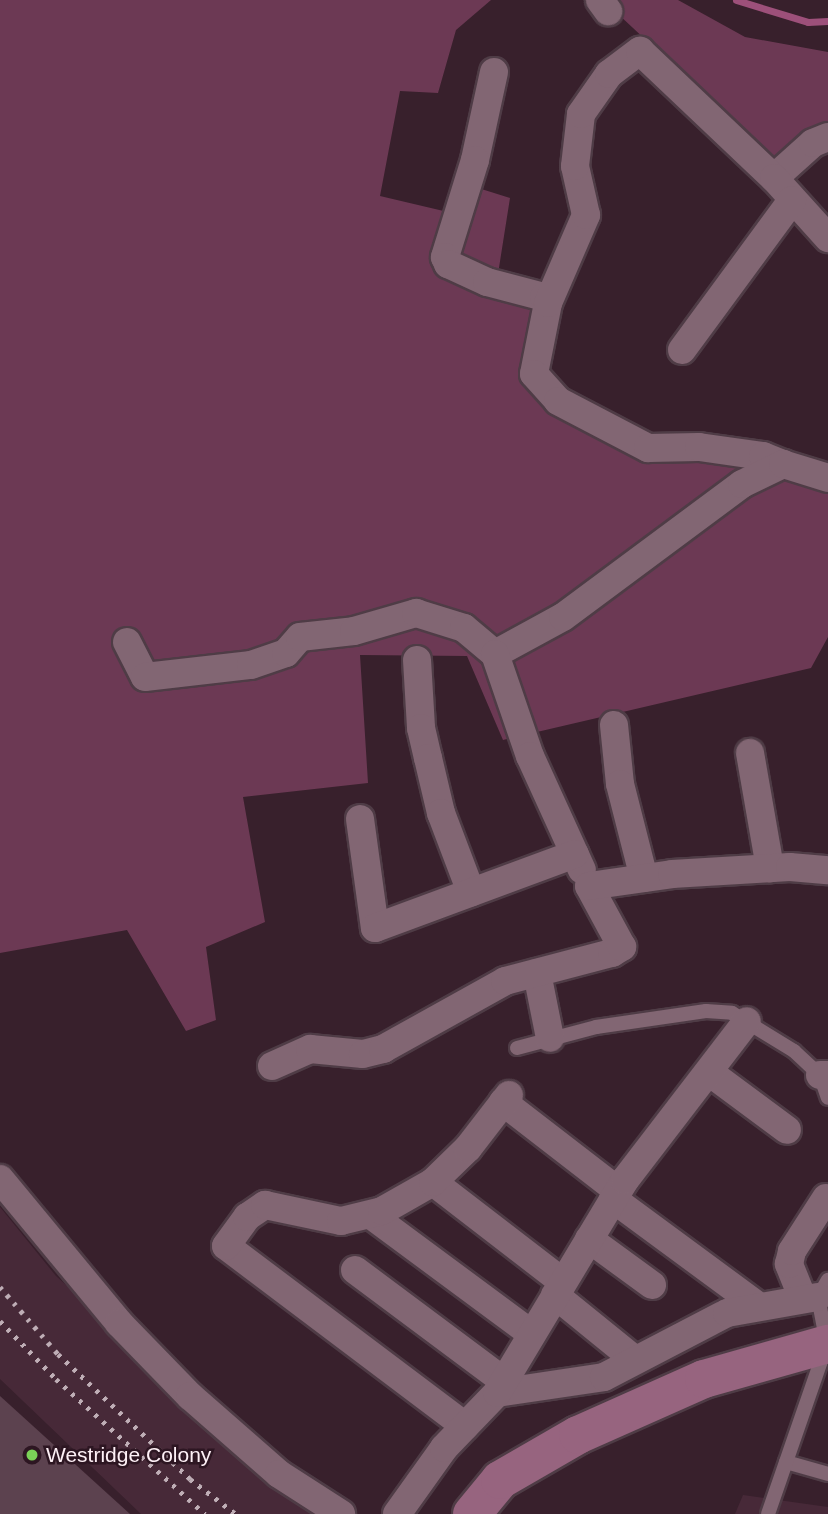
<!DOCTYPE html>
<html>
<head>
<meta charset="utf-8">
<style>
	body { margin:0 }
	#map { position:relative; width:828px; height:1514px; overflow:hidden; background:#38202c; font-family:Helvetica,sans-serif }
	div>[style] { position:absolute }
	.built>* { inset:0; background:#472938 }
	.green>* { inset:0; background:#6c3954 }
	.stream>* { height:7px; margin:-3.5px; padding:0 3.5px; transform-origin:3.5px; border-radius:3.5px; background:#9d507a }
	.building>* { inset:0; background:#5c424f }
	.roads { filter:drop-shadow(2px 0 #4f3c46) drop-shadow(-2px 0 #4f3c46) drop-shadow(0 2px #4f3c46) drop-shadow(0 -2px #4f3c46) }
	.lane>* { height:14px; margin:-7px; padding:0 7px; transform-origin:7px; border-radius:7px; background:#826673 }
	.street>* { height:28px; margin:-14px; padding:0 14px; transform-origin:14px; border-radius:14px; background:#826673 }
	.secondary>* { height:38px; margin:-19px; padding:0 19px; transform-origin:19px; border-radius:19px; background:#97647f }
	.rail>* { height:5px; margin-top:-2.5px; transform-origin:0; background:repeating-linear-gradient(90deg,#bfaeb6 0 3.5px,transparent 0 10.5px) }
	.dots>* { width:19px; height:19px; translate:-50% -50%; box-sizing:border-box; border:4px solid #2d1622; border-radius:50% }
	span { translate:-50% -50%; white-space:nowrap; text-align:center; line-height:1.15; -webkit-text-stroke:5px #2d1622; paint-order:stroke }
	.poi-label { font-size:21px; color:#fef0f6 }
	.left { translate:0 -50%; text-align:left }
</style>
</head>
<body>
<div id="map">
	<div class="built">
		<div style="clip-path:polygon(0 1207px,56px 1276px,320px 1514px,141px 1514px,0 1379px)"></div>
		<div style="clip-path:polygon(743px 1495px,828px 1507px,828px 1514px,735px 1514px)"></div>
	</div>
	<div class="green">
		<div style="clip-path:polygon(0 0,491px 0,456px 30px,438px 93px,400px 91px,380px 196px,452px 213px,475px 187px,510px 198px,495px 293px,542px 316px,543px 375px,660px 440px,752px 438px,828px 489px,828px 637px,811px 668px,503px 740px,467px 656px,360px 655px,368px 783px,243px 797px,265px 922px,206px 947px,216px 1020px,186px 1031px,127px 930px,0 953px)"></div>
		<div style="clip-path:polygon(603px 0,678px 0,745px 37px,828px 52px,828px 133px,784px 169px)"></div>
	</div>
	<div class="stream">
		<div style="left:736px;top:0;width:75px;rotate:17deg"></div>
		<div style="left:808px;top:22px;width:20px;rotate:-3deg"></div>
	</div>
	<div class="building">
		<div style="clip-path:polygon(0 1396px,130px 1514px,0 1514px)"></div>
	</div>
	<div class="roads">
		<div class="lane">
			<div style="left:517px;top:1048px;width:82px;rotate:-14.9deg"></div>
			<div style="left:596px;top:1027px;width:111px;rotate:-8.3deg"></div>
			<div style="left:706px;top:1011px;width:26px;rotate:4deg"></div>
			<div style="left:732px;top:1013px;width:73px;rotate:31.5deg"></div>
			<div style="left:794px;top:1051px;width:35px;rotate:43deg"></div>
			<div style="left:820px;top:1075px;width:24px;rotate:71deg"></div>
			<div style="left:786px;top:1462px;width:44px;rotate:15.9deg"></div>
			<div style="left:768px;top:1514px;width:180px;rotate:-70.9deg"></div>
			<div style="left:827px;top:1344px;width:48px;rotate:-100.8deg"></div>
			<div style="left:818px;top:1297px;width:20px;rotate:-60deg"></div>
		</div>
		<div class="street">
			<div style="left:600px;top:0;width:14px;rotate:54deg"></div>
			<div style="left:494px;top:72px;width:90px;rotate:102.2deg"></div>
			<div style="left:475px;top:160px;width:102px;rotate:107.2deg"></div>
			<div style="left:445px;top:257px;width:8px;rotate:67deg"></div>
			<div style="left:448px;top:264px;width:43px;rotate:24.8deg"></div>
			<div style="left:487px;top:282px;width:59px;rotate:14.7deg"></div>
			<div style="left:544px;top:297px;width:7px;rotate:56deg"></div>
			<div style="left:548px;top:303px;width:72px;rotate:101.2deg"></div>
			<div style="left:534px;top:374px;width:36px;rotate:48deg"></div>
			<div style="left:558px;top:401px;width:102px;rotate:27.6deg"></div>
			<div style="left:648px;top:448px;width:51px;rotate:-1.1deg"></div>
			<div style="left:699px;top:447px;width:65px;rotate:8deg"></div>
			<div style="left:763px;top:456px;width:22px;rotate:22deg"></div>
			<div style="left:774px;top:178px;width:52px;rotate:-41.9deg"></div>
			<div style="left:813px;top:143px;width:16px;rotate:-22deg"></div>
			<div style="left:548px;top:303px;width:96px;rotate:-66.6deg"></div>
			<div style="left:586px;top:215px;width:50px;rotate:-102.7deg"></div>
			<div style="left:575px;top:166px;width:52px;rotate:-83.4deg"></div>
			<div style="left:581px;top:114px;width:49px;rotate:-55deg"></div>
			<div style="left:609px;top:74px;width:39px;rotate:-37deg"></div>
			<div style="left:640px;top:51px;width:185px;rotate:43.5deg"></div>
			<div style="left:774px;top:178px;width:81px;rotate:48deg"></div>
			<div style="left:682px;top:350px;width:186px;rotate:-53.7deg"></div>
			<div style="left:127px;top:642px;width:39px;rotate:63deg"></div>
			<div style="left:145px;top:677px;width:107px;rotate:-6.5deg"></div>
			<div style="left:251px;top:665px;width:37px;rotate:-19deg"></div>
			<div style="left:286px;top:653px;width:21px;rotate:-49deg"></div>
			<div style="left:300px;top:637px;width:54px;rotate:-6.3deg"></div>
			<div style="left:354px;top:631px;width:65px;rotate:-16.2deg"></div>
			<div style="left:416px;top:613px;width:50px;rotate:17.4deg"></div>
			<div style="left:464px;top:628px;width:40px;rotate:40deg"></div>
			<div style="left:495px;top:654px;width:77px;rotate:-28.6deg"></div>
			<div style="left:563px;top:617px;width:223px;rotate:-36.6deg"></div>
			<div style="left:742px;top:484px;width:46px;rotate:-26deg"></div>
			<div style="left:783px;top:464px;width:47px;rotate:17.3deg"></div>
			<div style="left:495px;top:654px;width:108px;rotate:71.1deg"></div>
			<div style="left:530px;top:756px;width:125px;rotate:65.5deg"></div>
			<div style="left:417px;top:660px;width:68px;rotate:86.6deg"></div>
			<div style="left:421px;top:728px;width:31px;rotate:77deg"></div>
			<div style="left:428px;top:758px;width:57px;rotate:76.7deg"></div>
			<div style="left:441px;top:813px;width:85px;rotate:69.2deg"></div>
			<div style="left:614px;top:725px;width:59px;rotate:84.2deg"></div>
			<div style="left:620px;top:784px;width:97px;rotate:75.7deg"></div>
			<div style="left:750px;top:753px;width:117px;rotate:80.1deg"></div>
			<div style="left:360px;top:819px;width:110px;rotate:82.2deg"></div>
			<div style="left:375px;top:928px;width:213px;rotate:-20.3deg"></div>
			<div style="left:537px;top:973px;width:66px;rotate:78.7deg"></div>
			<div style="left:272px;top:1066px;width:42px;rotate:-24.1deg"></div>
			<div style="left:310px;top:1049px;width:53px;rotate:5.4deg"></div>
			<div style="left:363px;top:1054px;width:21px;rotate:-14deg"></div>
			<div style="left:383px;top:1049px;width:140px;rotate:-29.1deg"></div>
			<div style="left:505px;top:981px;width:111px;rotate:-14.7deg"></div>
			<div style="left:612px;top:953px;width:12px;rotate:-31deg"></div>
			<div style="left:622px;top:947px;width:69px;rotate:-118.4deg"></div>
			<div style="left:589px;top:886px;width:84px;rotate:-8.2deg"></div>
			<div style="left:672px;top:874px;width:118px;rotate:-3.4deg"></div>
			<div style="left:790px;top:867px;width:38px;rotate:5deg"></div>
			<div style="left:709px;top:1072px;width:97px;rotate:36.6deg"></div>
			<div style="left:820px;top:1075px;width:8px"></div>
			<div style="left:503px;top:1102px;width:145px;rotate:37.7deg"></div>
			<div style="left:0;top:1179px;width:187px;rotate:50.4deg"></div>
			<div style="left:119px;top:1323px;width:102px;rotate:45.8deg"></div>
			<div style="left:190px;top:1396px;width:118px;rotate:41.2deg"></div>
			<div style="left:279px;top:1474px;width:74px;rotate:32.8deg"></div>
			<div style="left:433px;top:1182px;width:164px;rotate:37.6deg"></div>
			<div style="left:613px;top:1199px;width:180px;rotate:36.4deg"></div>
			<div style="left:371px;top:1215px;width:200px;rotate:36.5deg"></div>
			<div style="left:589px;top:1239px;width:78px;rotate:36.1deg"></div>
			<div style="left:355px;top:1270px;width:186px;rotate:36.7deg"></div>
			<div style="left:555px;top:1295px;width:103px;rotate:39.1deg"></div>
			<div style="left:803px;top:1299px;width:38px;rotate:-112deg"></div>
			<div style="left:789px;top:1264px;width:13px;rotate:-77deg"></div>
			<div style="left:792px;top:1251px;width:63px;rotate:-57.3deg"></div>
			<div style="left:497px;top:1393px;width:108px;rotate:-8.5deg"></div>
			<div style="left:604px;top:1377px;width:139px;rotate:-27.5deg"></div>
			<div style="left:727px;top:1313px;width:92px;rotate:-10deg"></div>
			<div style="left:465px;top:1426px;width:299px;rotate:-143deg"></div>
			<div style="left:226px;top:1246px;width:36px;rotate:-54deg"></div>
			<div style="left:247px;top:1217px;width:22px;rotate:-34deg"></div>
			<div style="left:265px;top:1205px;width:78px;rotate:11.9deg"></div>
			<div style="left:341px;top:1221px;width:42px;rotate:-13.7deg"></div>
			<div style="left:382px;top:1211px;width:59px;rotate:-29.6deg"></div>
			<div style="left:433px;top:1182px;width:49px;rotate:-44.2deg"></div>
			<div style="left:468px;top:1148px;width:67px;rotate:-52.3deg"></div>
			<div style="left:397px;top:1514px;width:81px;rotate:-54.5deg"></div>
			<div style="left:444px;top:1448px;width:76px;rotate:-46.1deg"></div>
			<div style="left:497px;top:1393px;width:249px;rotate:-59deg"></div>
			<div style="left:625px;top:1180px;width:200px;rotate:-52.5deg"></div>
		</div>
		<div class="secondary">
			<div style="left:472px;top:1514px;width:44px;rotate:-50.5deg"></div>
			<div style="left:500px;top:1480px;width:90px;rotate:-30deg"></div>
			<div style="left:578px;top:1435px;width:138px;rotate:-24deg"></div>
			<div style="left:704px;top:1379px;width:129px;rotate:-15.8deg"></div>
		</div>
	</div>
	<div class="rail">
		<div style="left:0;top:1287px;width:89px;rotate:49.1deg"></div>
		<div style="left:58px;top:1354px;width:182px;rotate:43.4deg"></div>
		<div style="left:190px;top:1479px;width:58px;rotate:37.3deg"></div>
		<div style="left:0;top:1321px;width:81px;rotate:46deg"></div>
		<div style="left:56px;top:1379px;width:201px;rotate:42.2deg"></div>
	</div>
	<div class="dots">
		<div style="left:32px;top:1455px;background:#7ad157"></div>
	</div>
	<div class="poi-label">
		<span class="left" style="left:46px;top:1455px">Westridge Colony</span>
	</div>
</div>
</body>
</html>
